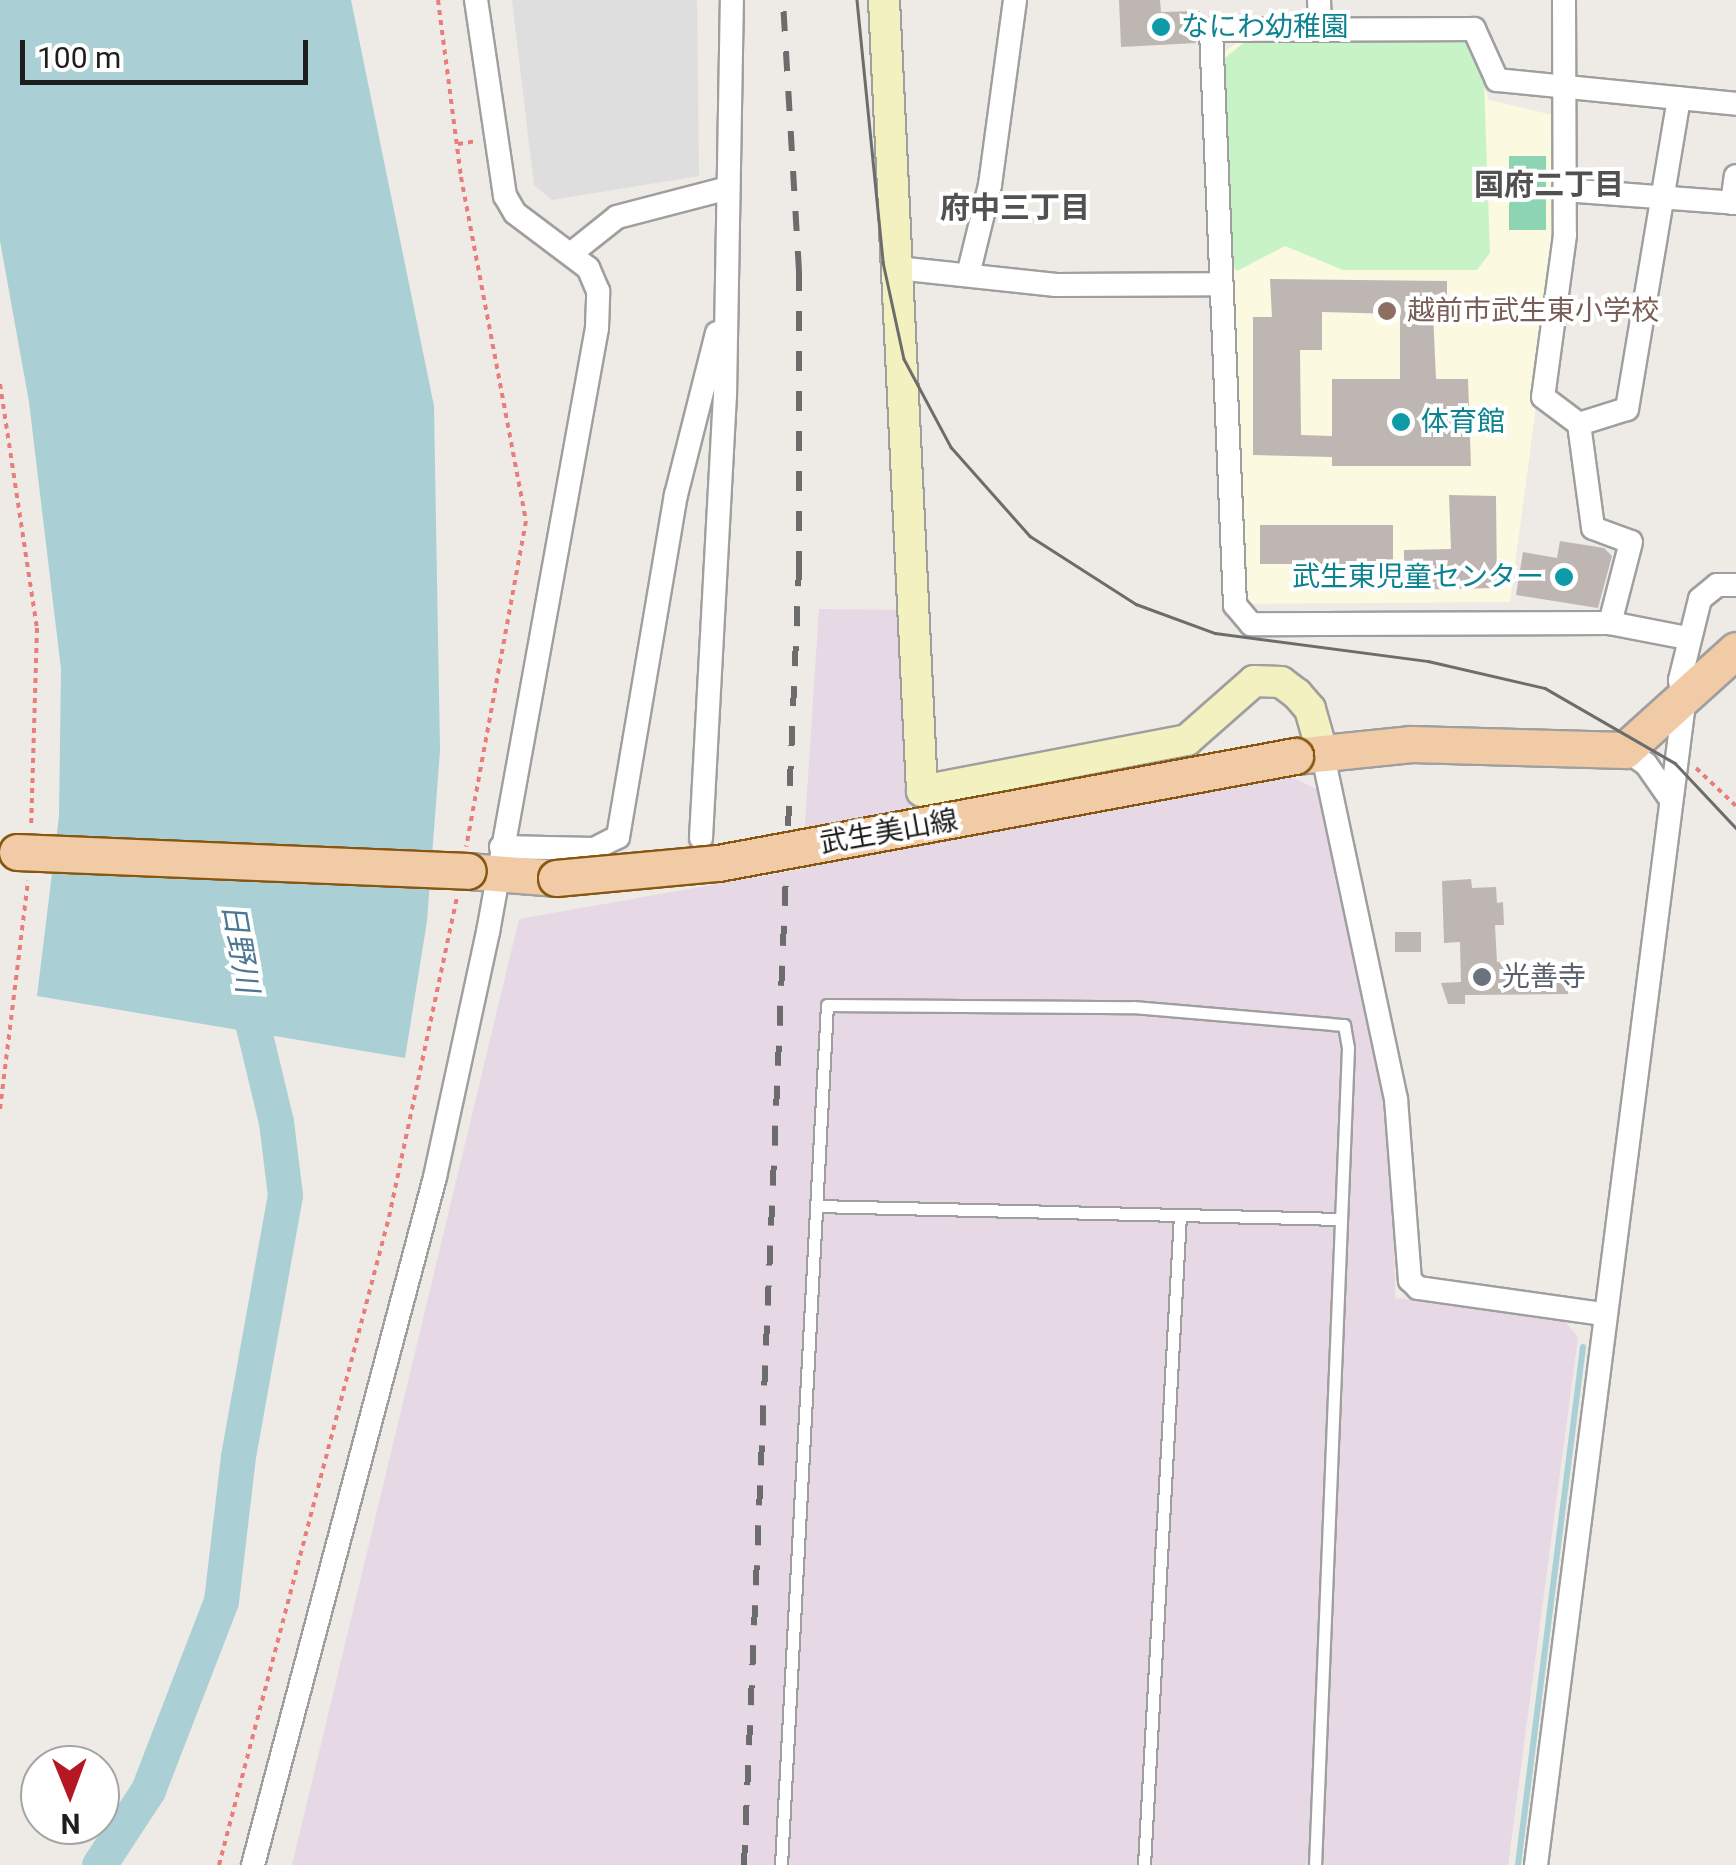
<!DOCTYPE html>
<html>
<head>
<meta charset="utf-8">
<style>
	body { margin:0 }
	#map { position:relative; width:1736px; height:1865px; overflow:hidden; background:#eeeae5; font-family:Roboto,"Noto Sans JP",sans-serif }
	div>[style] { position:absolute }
	.industrial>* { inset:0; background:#e6d8e4 }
	.education>* { inset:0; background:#fbf9e0 }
	.park>* { inset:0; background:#c7f3c7 }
	.pitch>* { inset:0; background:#8cd4b2; transform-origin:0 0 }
	.parking>* { inset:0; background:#dedede }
	.water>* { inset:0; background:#aad0d6 }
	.stream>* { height:6px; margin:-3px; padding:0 3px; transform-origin:3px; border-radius:3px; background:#aad0d6 }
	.river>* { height:35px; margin:-17.5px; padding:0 17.5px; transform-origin:17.5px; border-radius:17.5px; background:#aad0d6 }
	.building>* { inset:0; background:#beb6b2; transform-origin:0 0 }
	.path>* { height:4px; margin-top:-2px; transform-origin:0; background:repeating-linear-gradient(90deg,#ea7d7a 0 5px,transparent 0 10px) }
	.roads { filter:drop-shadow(2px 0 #9f9f9f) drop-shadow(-2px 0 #9f9f9f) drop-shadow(0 2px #9f9f9f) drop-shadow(0 -2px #9f9f9f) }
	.lane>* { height:11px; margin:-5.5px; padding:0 5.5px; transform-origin:5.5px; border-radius:5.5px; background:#fff }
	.street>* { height:22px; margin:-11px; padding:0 11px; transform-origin:11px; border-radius:11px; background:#fff }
	.secondary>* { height:30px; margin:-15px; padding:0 15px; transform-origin:15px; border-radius:15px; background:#f2f1bf }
	.primary>* { height:35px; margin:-17.5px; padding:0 17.5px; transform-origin:17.5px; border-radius:17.5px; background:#f1cba6 }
	.tram>* { height:2.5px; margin:-1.25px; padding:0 1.25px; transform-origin:1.25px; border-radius:1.25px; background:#6c6c6c }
	.rail>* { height:6px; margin-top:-3px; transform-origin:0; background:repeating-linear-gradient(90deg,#6c6c6c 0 20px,transparent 0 40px) }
	.bridges { filter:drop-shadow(2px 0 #875711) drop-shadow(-2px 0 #875711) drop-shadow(0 2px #875711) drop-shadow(0 -2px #875711) }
	.primary-bridge>* { height:35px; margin:-17.5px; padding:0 17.5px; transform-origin:17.5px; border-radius:17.5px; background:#f1cba6 }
	.dots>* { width:28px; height:28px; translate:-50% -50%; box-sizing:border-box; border:5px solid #fff; border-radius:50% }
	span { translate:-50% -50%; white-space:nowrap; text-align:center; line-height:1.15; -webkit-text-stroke:8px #fff; paint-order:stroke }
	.culture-label { font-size:28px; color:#0d838f }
	.left { translate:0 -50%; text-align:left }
	.right { translate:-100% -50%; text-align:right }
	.education-label { font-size:28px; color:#785e54 }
	.street-label { font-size:28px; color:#1e1e1e }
	.worship-label { font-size:28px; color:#5b616d }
	.neighbourhood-label { font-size:30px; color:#515151; font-weight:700 }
	.water-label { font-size:30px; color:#4e7794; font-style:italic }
	.north { position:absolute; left:20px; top:1745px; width:100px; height:100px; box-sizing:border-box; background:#fff; border:2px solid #a5a5a5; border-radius:50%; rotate:179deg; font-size:28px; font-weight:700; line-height:40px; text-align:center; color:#1e1e1e }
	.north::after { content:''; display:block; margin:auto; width:35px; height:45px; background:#b51723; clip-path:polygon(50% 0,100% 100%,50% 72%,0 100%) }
	.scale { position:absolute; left:20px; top:40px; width:288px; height:45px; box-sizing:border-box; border:5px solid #1e1e1e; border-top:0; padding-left:12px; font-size:30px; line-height:35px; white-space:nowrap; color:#1e1e1e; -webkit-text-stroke:8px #fff; paint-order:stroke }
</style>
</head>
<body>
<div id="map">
	<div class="industrial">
		<div style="clip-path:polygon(819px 609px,907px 610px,911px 847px,1280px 771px,1322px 792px,1393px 1132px,1395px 1298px,1560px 1316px,1578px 1337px,1508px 1865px,292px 1865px,519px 919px,802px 869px)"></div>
	</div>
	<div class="education">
		<div style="clip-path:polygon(1246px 36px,1466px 37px,1489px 100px,1553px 115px,1558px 242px,1510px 602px,1241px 604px,1224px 52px)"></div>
	</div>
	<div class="park">
		<div style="clip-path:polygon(1248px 39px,1465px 40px,1484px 81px,1490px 253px,1477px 270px,1343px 270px,1285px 246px,1237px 271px,1231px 265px,1225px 58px)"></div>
	</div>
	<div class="pitch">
		<div style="left:1509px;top:156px;width:37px;height:74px"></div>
	</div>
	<div class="parking">
		<div style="clip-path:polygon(512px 0,697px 0,699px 176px,552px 200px,534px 185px)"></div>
	</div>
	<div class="water">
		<div style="clip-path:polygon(0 0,351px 0,434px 406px,440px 751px,427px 921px,405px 1058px,37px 996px,59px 816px,61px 669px,29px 402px,0 241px)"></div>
	</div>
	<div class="stream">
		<div style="left:1518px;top:1865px;width:522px;rotate:-82.85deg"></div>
	</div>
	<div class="river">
		<div style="left:99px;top:1865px;width:90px;rotate:-56.8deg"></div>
		<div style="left:148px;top:1790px;width:203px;rotate:-68.9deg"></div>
		<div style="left:221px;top:1601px;width:146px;rotate:-83.3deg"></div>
		<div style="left:238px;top:1456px;width:265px;rotate:-79.8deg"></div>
		<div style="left:285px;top:1195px;width:74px;rotate:-97deg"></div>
		<div style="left:276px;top:1122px;width:137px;rotate:-103.5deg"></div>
	</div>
	<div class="building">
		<div style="clip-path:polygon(1119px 0,1160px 0,1161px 12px,1200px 11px,1196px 43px,1121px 47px)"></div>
		<div style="clip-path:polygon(evenodd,1270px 279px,1447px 281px,1447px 313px,1433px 313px,1436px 379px,1468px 379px,1471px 466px,1332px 466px,1332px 457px,1253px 455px,1253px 317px,1272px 317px,1270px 279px,1322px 312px,1400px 314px,1400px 379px,1332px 379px,1332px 436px,1301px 435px,1300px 350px,1322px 350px,1322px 312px)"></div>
		<div style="clip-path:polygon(1449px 495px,1496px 496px,1497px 588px,1404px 590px,1404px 550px,1451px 549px)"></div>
		<div style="left:1260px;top:525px;width:133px;height:39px"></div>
		<div style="clip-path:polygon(1560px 541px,1604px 548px,1612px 556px,1598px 608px,1516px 595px,1523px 552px,1557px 558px)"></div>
		<div style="clip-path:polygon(1471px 879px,1472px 888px,1496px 887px,1497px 903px,1503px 902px,1504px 925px,1495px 925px,1497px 962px,1516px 961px,1518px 974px,1567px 974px,1568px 994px,1465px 995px,1465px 1004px,1448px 1004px,1441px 983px,1461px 982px,1460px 942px,1444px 943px,1442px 881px)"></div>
		<div style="left:1421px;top:932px;width:20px;height:26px;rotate:90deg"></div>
	</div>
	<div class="path">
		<div style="left:438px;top:0;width:178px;rotate:82.6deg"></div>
		<div style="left:461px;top:177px;width:350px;rotate:79.3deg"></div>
		<div style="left:526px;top:521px;width:331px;rotate:100.4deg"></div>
		<div style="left:458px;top:144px;width:20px;rotate:-9deg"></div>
		<div style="left:0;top:384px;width:247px;rotate:81.4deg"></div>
		<div style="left:37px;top:628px;width:198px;rotate:91.7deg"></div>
		<div style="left:1696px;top:768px;width:55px;rotate:43.5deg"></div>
		<div style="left:0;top:1109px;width:230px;rotate:-83deg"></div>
		<div style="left:219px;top:1865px;width:670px;rotate:-75.3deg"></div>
		<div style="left:389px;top:1217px;width:328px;rotate:-78deg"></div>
	</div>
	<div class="roads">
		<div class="lane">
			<div style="left:816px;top:1206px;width:524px;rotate:1.42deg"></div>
			<div style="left:781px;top:1865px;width:861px;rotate:-86.94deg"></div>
			<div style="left:827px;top:1005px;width:306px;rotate:0.4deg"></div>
			<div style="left:1133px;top:1007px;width:212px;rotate:4.9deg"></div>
			<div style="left:1344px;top:1025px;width:23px;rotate:80deg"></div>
			<div style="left:1348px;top:1048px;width:818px;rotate:92.31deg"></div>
			<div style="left:1144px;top:1865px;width:651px;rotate:-86.83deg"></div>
		</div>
		<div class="street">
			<div style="left:1319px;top:0;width:28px;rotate:88deg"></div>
			<div style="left:1564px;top:0;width:235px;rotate:89.8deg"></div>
			<div style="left:1565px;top:235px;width:163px;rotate:97.7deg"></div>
			<div style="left:1543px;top:397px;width:45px;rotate:36.9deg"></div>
			<div style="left:1579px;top:424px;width:105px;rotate:82.3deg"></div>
			<div style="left:1593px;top:528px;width:40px;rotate:20.2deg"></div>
			<div style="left:1631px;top:542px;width:84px;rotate:104.5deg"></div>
			<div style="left:1564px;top:190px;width:172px;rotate:4.3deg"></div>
			<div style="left:1732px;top:203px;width:27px;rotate:-82deg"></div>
			<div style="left:573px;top:252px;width:56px;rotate:-38.5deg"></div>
			<div style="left:617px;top:217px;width:115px;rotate:-14.6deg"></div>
			<div style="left:897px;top:268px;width:160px;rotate:6.1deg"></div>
			<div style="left:1056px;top:285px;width:164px;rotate:-0.3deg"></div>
			<div style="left:969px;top:271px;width:89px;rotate:-76.3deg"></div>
			<div style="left:990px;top:185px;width:187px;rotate:-82.3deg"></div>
			<div style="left:1579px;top:424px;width:50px;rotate:-17.4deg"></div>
			<div style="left:1627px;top:409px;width:315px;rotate:-80.5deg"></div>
			<div style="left:1687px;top:638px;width:78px;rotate:-169deg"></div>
			<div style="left:1610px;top:623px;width:359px;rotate:179.8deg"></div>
			<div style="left:1251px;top:624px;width:25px;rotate:-130deg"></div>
			<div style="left:1235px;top:605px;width:576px;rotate:-92.39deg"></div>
			<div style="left:1211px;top:30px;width:263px;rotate:-0.2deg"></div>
			<div style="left:1474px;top:29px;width:56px;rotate:65.7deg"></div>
			<div style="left:1497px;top:80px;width:240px;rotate:5.7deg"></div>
			<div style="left:1625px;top:750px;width:25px;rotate:34deg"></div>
			<div style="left:1646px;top:764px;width:38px;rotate:55deg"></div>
			<div style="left:1322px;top:751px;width:356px;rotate:78deg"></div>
			<div style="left:1396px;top:1099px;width:182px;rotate:85.6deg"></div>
			<div style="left:1410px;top:1280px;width:11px;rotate:45deg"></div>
			<div style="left:1418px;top:1288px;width:187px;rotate:8deg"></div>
			<div style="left:701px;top:838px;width:444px;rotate:-86.9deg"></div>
			<div style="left:725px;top:395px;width:395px;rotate:-89deg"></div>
			<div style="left:501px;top:847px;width:93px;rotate:1.2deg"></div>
			<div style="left:594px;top:849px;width:27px;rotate:-27deg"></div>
			<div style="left:618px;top:837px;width:347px;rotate:-80.4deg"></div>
			<div style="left:676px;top:495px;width:167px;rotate:-75.8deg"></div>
			<div style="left:253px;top:1865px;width:712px;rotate:-75.18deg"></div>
			<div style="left:435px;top:1177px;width:251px;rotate:-77.8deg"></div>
			<div style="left:488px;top:932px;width:614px;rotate:-79.77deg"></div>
			<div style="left:597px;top:328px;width:37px;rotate:-88deg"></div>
			<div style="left:598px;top:291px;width:25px;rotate:-113deg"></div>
			<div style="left:588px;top:268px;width:91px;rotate:-143deg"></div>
			<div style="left:515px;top:213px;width:20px;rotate:-120deg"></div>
			<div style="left:505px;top:196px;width:198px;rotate:-98.4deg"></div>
			<div style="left:1536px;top:1865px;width:1171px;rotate:-82.74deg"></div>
			<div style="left:1684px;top:703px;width:23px;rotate:-100deg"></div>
			<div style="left:1680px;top:680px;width:83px;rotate:-76.1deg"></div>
			<div style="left:1700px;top:599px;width:22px;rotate:-39deg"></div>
			<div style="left:1717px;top:585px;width:19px"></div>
		</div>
		<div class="secondary">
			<div style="left:884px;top:0;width:792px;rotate:87.25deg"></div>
			<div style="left:922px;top:791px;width:270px;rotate:-10.9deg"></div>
			<div style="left:1187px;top:740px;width:89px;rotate:-41.4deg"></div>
			<div style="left:1254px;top:681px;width:27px;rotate:2deg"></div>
			<div style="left:1281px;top:682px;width:20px;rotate:37deg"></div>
			<div style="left:1297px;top:694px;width:20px;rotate:49deg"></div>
			<div style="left:1310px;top:709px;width:44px;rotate:74.1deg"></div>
		</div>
		<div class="primary">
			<div style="left:1295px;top:756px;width:117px;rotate:-5.9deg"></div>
			<div style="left:1411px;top:744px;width:214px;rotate:1.6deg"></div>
			<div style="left:1625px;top:750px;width:149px;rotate:-42deg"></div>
			<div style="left:468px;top:871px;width:88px;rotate:4.5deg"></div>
		</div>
	</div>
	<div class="tram">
		<div style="left:857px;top:0;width:263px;rotate:84.3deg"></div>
		<div style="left:883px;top:262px;width:99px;rotate:77.8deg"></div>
		<div style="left:904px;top:359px;width:100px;rotate:61.9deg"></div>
		<div style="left:951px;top:447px;width:119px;rotate:48.4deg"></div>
		<div style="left:1030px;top:536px;width:126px;rotate:32.7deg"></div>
		<div style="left:1136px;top:604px;width:84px;rotate:20.2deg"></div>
		<div style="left:1215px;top:633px;width:215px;rotate:7.5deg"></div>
		<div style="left:1428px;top:661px;width:120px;rotate:13deg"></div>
		<div style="left:1545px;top:688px;width:150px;rotate:30deg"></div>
		<div style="left:1675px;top:763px;width:89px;rotate:46.8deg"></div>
	</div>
	<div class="rail">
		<div style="left:744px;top:1865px;width:1295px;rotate:-87.57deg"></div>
		<div style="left:799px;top:571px;width:300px;rotate:-90deg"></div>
		<div style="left:799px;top:271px;width:271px;rotate:-93.4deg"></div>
	</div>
	<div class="bridges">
		<div class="primary-bridge">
			<div style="left:17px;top:852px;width:451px;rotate:2.4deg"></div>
			<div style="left:556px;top:878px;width:163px;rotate:-5.3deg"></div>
			<div style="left:718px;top:863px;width:587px;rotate:-10.51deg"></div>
		</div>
	</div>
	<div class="dots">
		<div style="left:1161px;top:27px;background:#0f9aa8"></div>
		<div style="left:1387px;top:311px;background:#8d6e63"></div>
		<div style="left:1401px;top:422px;background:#0f9aa8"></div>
		<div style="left:1564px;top:577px;background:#0f9aa8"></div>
		<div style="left:1482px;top:977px;background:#6b7280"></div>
	</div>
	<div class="culture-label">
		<span class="left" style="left:1181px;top:27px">なにわ幼稚園</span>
		<span class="left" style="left:1421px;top:422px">体育館</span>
		<span class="right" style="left:1544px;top:577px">武生東児童センター</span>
	</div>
	<div class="education-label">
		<span class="left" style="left:1407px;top:311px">越前市武生東小学校</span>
	</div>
	<div class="street-label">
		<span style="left:889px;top:832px;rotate:-10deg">武生美山線</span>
	</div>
	<div class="worship-label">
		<span class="left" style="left:1502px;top:977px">光善寺</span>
	</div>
	<div class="neighbourhood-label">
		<span style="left:1549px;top:185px">国府二丁目</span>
		<span style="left:1015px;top:208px">府中三丁目</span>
	</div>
	<div class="water-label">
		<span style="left:240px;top:948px;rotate:80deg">日野川</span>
	</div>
	<div class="north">N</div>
	<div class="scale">100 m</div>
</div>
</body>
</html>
